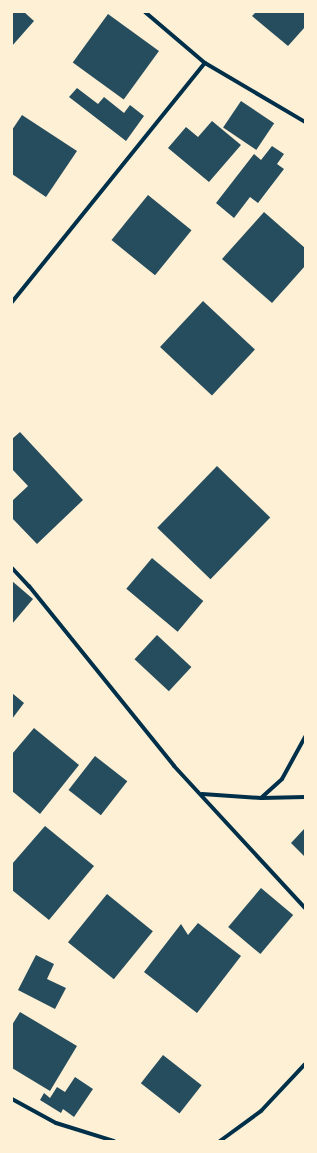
<!DOCTYPE html>
<html>
<head>
<meta charset="utf-8">
<style>
	body { margin:0 }
	#map { position:relative; width:317px; height:1153px; overflow:hidden; background:#fdf0d5; font-family:Helvetica,sans-serif }
	div>[style] { position:absolute }
	.building>* { inset:0; background:#264d5e; transform-origin:0 0 }
	.minor>* { height:4px; margin:-2px; padding:0 2px; transform-origin:2px; border-radius:2px; background:#003049 }
	span { translate:-50% -50%; white-space:nowrap; text-align:center; line-height:1.15; -webkit-text-stroke:3px #fdf0d5; paint-order:stroke }
	.frame { position:absolute; inset:0; border:13px solid #fdf0d5; pointer-events:none }
</style>
</head>
<body>
<div id="map">
	<div class="building">
		<div style="clip-path:polygon(12px 12px,24px 12px,34px 21px,12px 46px)"></div>
		<div style="clip-path:polygon(256px 12px,305px 12px,305px 27px,288px 46px,252px 16px)"></div>
		<div style="left:108px;top:14px;width:63px;height:60px;rotate:36deg"></div>
		<div style="clip-path:polygon(77px 88px,98px 104px,104px 97px,124px 113px,130px 105px,144px 116px,126px 141px,69px 97px)"></div>
		<div style="left:241px;top:101px;width:40px;height:32px;rotate:34deg"></div>
		<div style="clip-path:polygon(22px 115px,77px 151px,46px 197px,12px 174px,12px 130px)"></div>
		<div style="clip-path:polygon(212px 121px,241px 145px,209px 182px,168px 148px,186px 127px,198px 137px)"></div>
		<div style="clip-path:polygon(272px 146px,284px 154px,277px 164px,284px 169px,258px 203px,250px 197px,234px 218px,216px 203px,254px 154px,261px 160px)"></div>
		<div style="left:148px;top:195px;width:56px;height:58px;rotate:39deg"></div>
		<div style="clip-path:polygon(264px 212px,305px 248px,305px 266px,272px 303px,222px 259px)"></div>
		<div style="left:203px;top:301px;width:71px;height:63px;rotate:43deg"></div>
		<div style="clip-path:polygon(20px 432px,83px 500px,37px 544px,12px 518px,12px 501px,28px 486px,12px 469px,12px 439px)"></div>
		<div style="left:217px;top:466px;width:74px;height:86px;rotate:44deg"></div>
		<div style="left:152px;top:558px;width:67px;height:40px;rotate:40deg"></div>
		<div style="clip-path:polygon(12px 581px,33px 599px,12px 624px)"></div>
		<div style="left:157px;top:635px;width:47px;height:33px;rotate:43deg"></div>
		<div style="clip-path:polygon(12px 693px,24px 703px,12px 719px)"></div>
		<div style="clip-path:polygon(34px 728px,79px 765px,40px 814px,12px 791px,12px 754px)"></div>
		<div style="left:95px;top:756px;width:41px;height:43px;rotate:38deg"></div>
		<div style="clip-path:polygon(45px 826px,94px 866px,49px 920px,12px 890px,12px 864px)"></div>
		<div style="clip-path:polygon(305px 828px,305px 857px,291px 843px)"></div>
		<div style="left:261px;top:888px;width:42px;height:51px;rotate:40deg"></div>
		<div style="left:107px;top:894px;width:59px;height:62px;rotate:39deg"></div>
		<div style="clip-path:polygon(198px 923px,241px 956px,197px 1013px,144px 972px,181px 924px,188px 935px)"></div>
		<div style="clip-path:polygon(36px 955px,54px 964px,47px 979px,66px 988px,55px 1009px,18px 990px)"></div>
		<div style="clip-path:polygon(20px 1012px,77px 1046px,50px 1091px,12px 1068px,12px 1025px)"></div>
		<div style="left:163px;top:1055px;width:49px;height:36px;rotate:38deg"></div>
		<div style="clip-path:polygon(75px 1077px,93px 1089px,74px 1117px,63px 1109px,61px 1113px,40px 1100px,44px 1093px,50px 1098px,57px 1087px,65px 1092px)"></div>
	</div>
	<div class="minor">
		<div style="left:145px;top:12px;width:79px;rotate:40.4deg"></div>
		<div style="left:205px;top:63px;width:116px;rotate:30.5deg"></div>
		<div style="left:12px;top:302px;width:307px;rotate:-51.1deg"></div>
		<div style="left:12px;top:568px;width:25px;rotate:47deg"></div>
		<div style="left:29px;top:586px;width:231px;rotate:51.1deg"></div>
		<div style="left:174px;top:766px;width:193px;rotate:47.3deg"></div>
		<div style="left:202px;top:794px;width:59px;rotate:3.9deg"></div>
		<div style="left:261px;top:798px;width:28px;rotate:-42deg"></div>
		<div style="left:282px;top:779px;width:48px;rotate:-61.3deg"></div>
		<div style="left:262px;top:798px;width:43px;rotate:-1.3deg"></div>
		<div style="left:12px;top:1099px;width:50px;rotate:28.6deg"></div>
		<div style="left:56px;top:1123px;width:61px;rotate:17.2deg"></div>
		<div style="left:220px;top:1141px;width:51px;rotate:-36.2deg"></div>
		<div style="left:261px;top:1111px;width:64px;rotate:-46.9deg"></div>
	</div>
	<div class="frame"></div>
</div>
</body>
</html>
